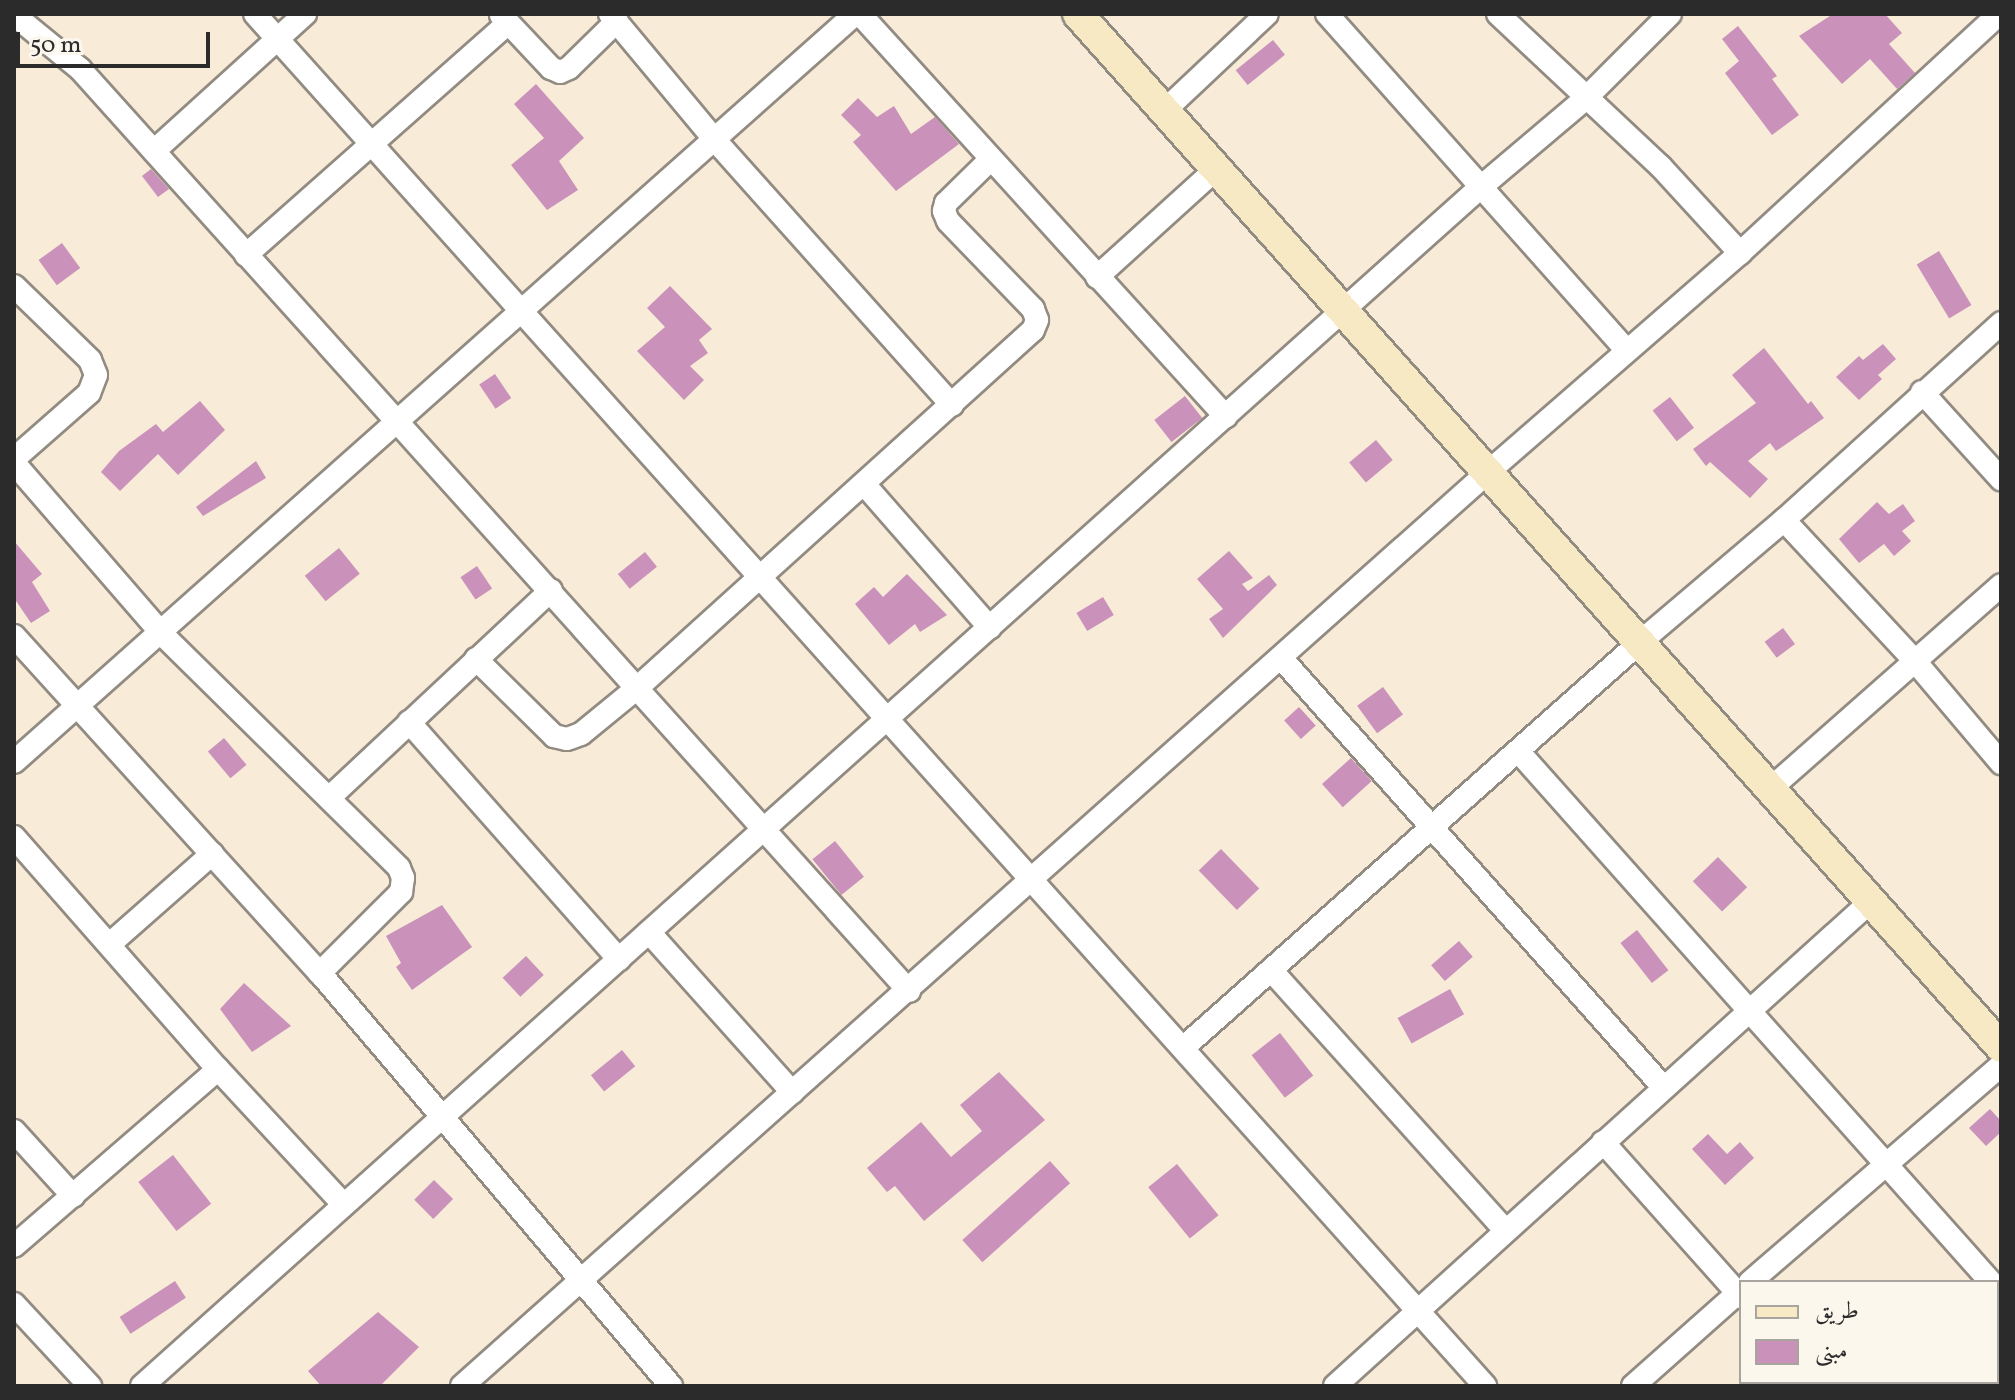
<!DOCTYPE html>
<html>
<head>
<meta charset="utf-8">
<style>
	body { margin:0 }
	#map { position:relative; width:2015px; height:1400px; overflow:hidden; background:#f8ebd8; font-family:Vollkorn,Amiri,serif }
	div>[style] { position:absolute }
	.building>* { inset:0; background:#ca92bb; transform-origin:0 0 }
	.roads { filter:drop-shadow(2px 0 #928b82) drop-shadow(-2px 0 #928b82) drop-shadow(0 2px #928b82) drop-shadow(0 -2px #928b82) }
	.street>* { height:22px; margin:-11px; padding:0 11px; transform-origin:11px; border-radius:11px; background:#fff }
	.secondary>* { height:30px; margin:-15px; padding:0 15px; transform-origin:15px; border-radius:15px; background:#f7e9c3 }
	span { translate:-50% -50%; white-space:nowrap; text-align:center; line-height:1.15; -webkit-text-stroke:6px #fbf7ec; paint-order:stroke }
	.frame { position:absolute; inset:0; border:16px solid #2b2b2b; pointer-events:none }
	.legend { position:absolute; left:1739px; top:1280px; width:260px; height:104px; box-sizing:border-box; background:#fbf7ec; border:2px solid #a8a59f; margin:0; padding:10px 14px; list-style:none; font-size:24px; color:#2b2b2b }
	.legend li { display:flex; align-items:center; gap:16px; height:40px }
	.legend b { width:40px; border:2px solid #a8a59f }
	.scale { position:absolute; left:16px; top:32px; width:194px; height:36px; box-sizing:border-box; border:4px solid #2b2b2b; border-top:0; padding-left:10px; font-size:24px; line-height:28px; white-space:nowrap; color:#2b2b2b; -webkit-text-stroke:6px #fbf7ec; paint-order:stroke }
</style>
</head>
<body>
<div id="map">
	<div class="building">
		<div style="clip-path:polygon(1833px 14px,1885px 14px,1902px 33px,1889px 44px,1915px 73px,1897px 89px,1870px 59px,1842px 84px,1799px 36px)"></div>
		<div style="clip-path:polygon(1738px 26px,1777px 76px,1772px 79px,1799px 115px,1772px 135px,1725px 73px,1739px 61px,1722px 39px)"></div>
		<div style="left:1273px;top:40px;width:19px;height:48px;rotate:51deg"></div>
		<div style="clip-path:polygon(536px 84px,584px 138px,559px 161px,578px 190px,547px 210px,511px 165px,544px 138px,514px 104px)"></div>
		<div style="clip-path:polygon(858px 98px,877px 117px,894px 106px,911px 134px,935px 117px,959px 144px,896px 191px,853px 142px,861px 135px,841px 115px)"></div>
		<div style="clip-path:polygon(151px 169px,169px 189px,158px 197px,142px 176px)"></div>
		<div style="left:62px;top:243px;width:31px;height:29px;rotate:54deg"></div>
		<div style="left:1939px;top:251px;width:63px;height:26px;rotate:59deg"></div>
		<div style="clip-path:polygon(670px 286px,712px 329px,699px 340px,708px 353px,690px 366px,704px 380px,684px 400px,637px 351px,665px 327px,647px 308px)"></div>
		<div style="clip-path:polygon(1883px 344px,1896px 359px,1878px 375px,1882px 379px,1859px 400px,1836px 377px,1859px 356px,1863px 360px)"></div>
		<div style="clip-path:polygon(1764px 348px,1808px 404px,1811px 401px,1824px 418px,1776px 451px,1770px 443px,1748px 461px,1768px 479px,1750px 498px,1710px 462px,1706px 466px,1693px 449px,1756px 403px,1732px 375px)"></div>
		<div style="left:495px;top:374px;width:29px;height:19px;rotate:56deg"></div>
		<div style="left:1185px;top:396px;width:28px;height:39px;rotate:52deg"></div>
		<div style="left:1670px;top:397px;width:39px;height:22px;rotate:52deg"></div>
		<div style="clip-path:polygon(200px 401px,225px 430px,178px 475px,158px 454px,120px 491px,101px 472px,119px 451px,156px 424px,163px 432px)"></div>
		<div style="left:1376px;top:440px;width:26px;height:35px;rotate:50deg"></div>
		<div style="clip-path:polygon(256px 461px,266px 478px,203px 516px,196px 507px)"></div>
		<div style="clip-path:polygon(1877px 502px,1889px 514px,1903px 504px,1915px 521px,1902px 531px,1911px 541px,1894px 556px,1884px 544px,1859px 563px,1839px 539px)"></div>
		<div style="clip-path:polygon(14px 541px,42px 574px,32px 582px,50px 611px,31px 623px,14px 598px)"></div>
		<div style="left:339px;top:548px;width:33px;height:44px;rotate:51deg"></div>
		<div style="clip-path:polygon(1229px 551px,1253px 578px,1242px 584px,1248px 591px,1269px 575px,1277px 585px,1223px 638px,1209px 619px,1223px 609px,1197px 579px)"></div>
		<div style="left:645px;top:552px;width:19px;height:35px;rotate:51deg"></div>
		<div style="left:477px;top:566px;width:27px;height:20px;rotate:56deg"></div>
		<div style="clip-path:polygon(907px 574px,947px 615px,920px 632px,915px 624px,889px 645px,855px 604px,874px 587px,883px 597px)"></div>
		<div style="left:1103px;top:597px;width:21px;height:31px;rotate:59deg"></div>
		<div style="left:1783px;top:628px;width:20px;height:23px;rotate:53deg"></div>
		<div style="left:1383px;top:687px;width:34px;height:32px;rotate:54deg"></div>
		<div style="left:1299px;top:707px;width:25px;height:20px;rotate:48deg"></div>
		<div style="left:224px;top:738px;width:35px;height:21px;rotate:50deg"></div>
		<div style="left:1351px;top:758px;width:31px;height:39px;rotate:48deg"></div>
		<div style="left:835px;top:841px;width:46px;height:29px;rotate:51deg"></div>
		<div style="left:1221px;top:849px;width:55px;height:31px;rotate:46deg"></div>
		<div style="left:1718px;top:857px;width:42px;height:35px;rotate:46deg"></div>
		<div style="clip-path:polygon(442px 905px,472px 947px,412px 990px,396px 967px,401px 963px,386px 936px)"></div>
		<div style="left:1637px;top:930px;width:51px;height:21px;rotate:52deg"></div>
		<div style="left:1459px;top:941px;width:21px;height:37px;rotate:49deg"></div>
		<div style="left:526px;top:956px;width:26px;height:32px;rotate:47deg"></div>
		<div style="clip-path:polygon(244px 983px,291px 1026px,252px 1052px,220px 1009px)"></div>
		<div style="left:1450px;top:989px;width:29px;height:60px;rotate:61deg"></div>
		<div style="left:1280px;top:1033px;width:54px;height:36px;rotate:52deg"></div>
		<div style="left:622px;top:1050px;width:21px;height:40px;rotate:51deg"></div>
		<div style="clip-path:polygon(999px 1072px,1045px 1120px,924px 1221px,895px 1186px,887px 1192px,867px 1168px,921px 1122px,951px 1157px,982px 1131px,960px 1105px)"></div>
		<div style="clip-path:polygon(1990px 1109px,2001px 1121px,2001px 1132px,1986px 1146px,1969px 1128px)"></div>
		<div style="clip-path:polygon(1708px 1134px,1727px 1154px,1740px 1142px,1754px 1158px,1725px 1185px,1692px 1149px)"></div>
		<div style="left:173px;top:1155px;width:62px;height:44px;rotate:52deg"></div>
		<div style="left:1050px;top:1161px;width:30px;height:118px;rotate:48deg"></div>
		<div style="left:1177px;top:1164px;width:66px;height:37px;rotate:51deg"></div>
		<div style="left:434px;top:1180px;width:27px;height:28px;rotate:45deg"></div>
		<div style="left:175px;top:1281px;width:20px;height:66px;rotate:57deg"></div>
		<div style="clip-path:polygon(378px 1312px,419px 1347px,380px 1386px,321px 1386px,308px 1371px)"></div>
	</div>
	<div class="roads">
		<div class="street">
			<div style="left:255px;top:14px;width:1843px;rotate:48.12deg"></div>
			<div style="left:610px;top:14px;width:163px;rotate:50.2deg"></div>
			<div style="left:714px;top:139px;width:357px;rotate:48.2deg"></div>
			<div style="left:860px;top:14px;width:544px;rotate:47.75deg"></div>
			<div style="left:1327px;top:14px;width:451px;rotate:48.3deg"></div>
			<div style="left:1498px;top:14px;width:224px;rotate:43.2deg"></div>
			<div style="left:1661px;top:167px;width:117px;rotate:47.4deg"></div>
			<div style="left:14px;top:15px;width:85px;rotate:39.3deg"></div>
			<div style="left:80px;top:69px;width:1240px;rotate:48.04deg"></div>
			<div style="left:501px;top:15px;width:73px;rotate:46.7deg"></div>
			<div style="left:551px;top:68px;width:10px;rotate:24deg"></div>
			<div style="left:560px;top:72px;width:10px;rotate:-24deg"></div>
			<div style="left:569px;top:68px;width:67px;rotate:-44.4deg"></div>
			<div style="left:1164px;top:111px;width:141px;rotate:-43.3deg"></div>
			<div style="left:154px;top:151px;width:204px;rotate:-42.2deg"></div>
			<div style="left:246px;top:255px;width:350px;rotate:-41.5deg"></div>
			<div style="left:1097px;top:277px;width:161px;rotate:-42.2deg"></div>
			<div style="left:14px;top:286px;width:106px;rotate:44.2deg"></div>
			<div style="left:90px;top:360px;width:16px;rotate:68deg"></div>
			<div style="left:96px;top:375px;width:19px;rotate:111deg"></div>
			<div style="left:89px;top:393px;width:100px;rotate:138.7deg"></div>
			<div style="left:1922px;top:392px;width:118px;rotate:47.8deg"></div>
			<div style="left:14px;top:463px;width:225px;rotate:49.1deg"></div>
			<div style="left:161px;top:633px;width:334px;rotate:44.6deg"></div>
			<div style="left:399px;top:868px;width:11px;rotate:68deg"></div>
			<div style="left:403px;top:878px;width:14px;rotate:98deg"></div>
			<div style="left:401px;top:892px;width:115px;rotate:135deg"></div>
			<div style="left:864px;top:484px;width:191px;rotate:48.8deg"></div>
			<div style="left:1784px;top:520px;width:191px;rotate:47.1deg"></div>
			<div style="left:1914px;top:660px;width:135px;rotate:49.8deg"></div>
			<div style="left:14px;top:636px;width:455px;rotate:47.8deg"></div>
			<div style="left:320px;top:973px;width:542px;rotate:49.64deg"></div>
			<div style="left:1281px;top:658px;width:576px;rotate:48.31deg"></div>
			<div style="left:476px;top:659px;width:110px;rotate:44.6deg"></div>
			<div style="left:554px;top:736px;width:13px;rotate:13deg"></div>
			<div style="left:567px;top:739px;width:15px;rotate:-20deg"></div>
			<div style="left:581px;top:734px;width:71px;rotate:-39.3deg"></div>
			<div style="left:636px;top:689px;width:535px;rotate:-42.12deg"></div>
			<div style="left:1033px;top:330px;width:11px;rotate:-68deg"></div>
			<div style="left:1037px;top:320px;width:12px;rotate:-110deg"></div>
			<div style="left:1033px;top:309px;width:122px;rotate:-134deg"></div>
			<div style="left:948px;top:221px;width:11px;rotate:-112deg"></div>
			<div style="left:944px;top:211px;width:8px;rotate:-76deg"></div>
			<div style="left:946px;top:203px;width:63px;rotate:-44.4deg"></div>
			<div style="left:409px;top:722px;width:317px;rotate:48.5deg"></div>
			<div style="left:1518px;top:751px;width:711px;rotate:48.31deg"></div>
			<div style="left:14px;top:762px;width:1126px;rotate:-41.65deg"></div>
			<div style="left:1770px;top:789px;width:308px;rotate:-41.4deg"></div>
			<div style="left:329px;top:798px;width:304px;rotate:-43.1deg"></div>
			<div style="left:14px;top:837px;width:309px;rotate:48.7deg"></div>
			<div style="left:218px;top:1069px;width:185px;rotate:47.2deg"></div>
			<div style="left:649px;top:932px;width:215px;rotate:48.2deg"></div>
			<div style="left:111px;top:943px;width:135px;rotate:-41.4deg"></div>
			<div style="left:1271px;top:970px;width:350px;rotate:48deg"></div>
			<div style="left:1183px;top:1048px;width:610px;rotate:-41.61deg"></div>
			<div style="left:1639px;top:643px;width:190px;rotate:-40.3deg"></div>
			<div style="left:1784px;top:520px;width:293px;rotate:-42.2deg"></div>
			<div style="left:14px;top:1131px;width:88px;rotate:47.8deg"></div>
			<div style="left:1603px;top:1142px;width:208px;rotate:48.3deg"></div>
			<div style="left:14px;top:1246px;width:270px;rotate:-40.9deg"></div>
			<div style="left:1750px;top:1282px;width:332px;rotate:-40.8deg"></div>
			<div style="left:14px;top:1304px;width:112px;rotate:47.2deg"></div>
			<div style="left:1997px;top:1339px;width:6px;rotate:-45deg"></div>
			<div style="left:1816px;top:1382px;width:6px;rotate:45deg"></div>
			<div style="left:142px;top:1386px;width:1799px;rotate:-41.85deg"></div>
			<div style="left:1482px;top:186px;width:135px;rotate:-40.2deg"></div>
			<div style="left:1585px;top:99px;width:120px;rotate:-45deg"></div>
			<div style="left:462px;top:1386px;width:1373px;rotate:-41.69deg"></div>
			<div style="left:1487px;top:473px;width:335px;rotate:-41deg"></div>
			<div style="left:1740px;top:253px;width:352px;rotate:-42.7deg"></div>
			<div style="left:1335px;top:1386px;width:721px;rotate:-42.13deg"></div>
			<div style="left:1633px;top:1386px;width:144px;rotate:-41.6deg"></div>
			<div style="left:1945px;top:1386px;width:6px;rotate:-45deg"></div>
		</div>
		<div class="secondary">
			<div style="left:1078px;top:14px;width:1385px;rotate:48.22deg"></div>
		</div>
	</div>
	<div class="frame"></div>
	<ul class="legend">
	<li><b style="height:10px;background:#f7e9c3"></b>طريق</li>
	<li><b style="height:22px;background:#ca92bb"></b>مبنى</li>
	</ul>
	<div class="scale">50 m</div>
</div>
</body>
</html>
